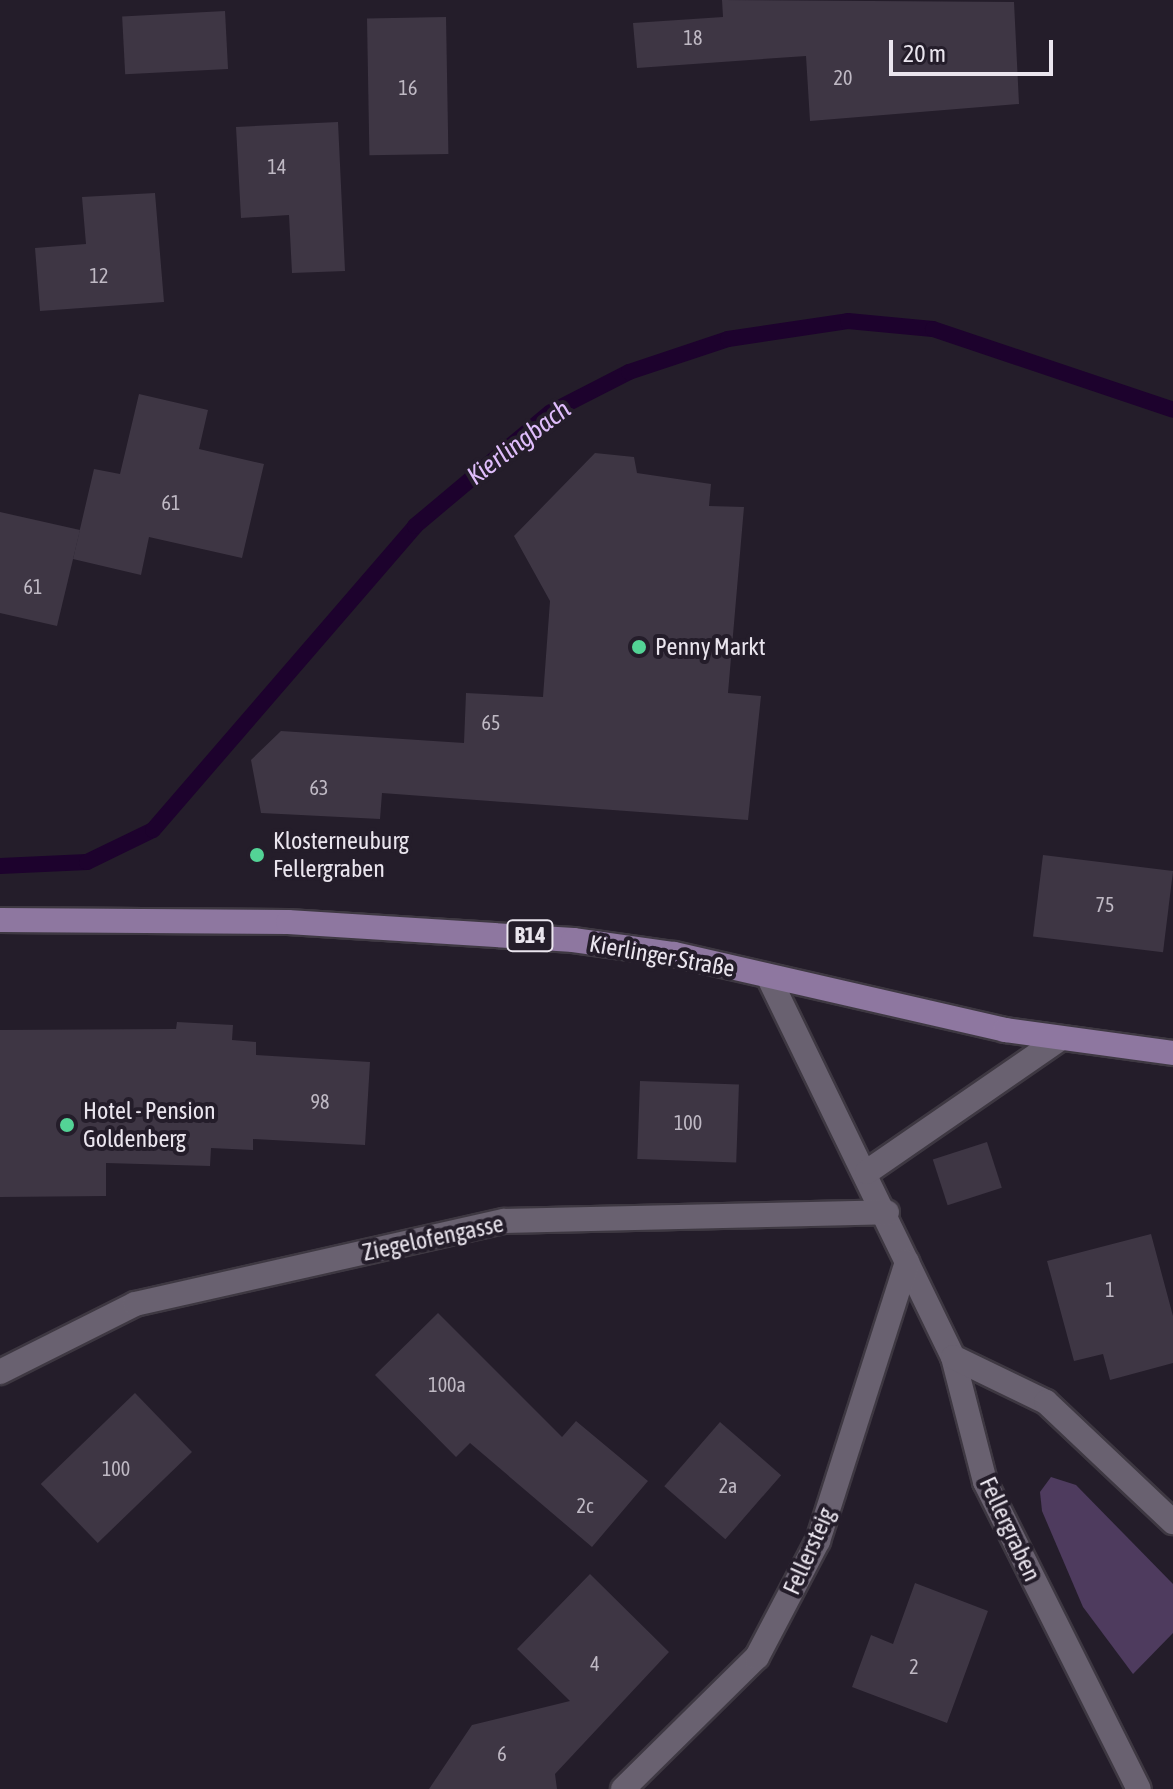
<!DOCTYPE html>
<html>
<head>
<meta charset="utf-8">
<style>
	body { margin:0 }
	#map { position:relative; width:1173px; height:1789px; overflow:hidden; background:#241d2a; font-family:"Asap Condensed",sans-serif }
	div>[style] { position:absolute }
	.green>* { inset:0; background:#4e3b5e }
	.stream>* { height:16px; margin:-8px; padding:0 8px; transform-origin:8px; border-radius:8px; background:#1d022d }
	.building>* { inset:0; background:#3e3644; transform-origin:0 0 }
	.roads { filter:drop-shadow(2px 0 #3e3842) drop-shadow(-2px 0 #3e3842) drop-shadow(0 2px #3e3842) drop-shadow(0 -2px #3e3842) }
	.street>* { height:24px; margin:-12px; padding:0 12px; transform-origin:12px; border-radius:12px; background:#696170 }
	.primary>* { height:24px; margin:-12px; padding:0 12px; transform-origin:12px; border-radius:12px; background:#8e77a0 }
	.dots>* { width:22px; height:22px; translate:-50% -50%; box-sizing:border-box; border:4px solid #241d2a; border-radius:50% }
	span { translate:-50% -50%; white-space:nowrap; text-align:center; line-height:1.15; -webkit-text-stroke:8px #241d2a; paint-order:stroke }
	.number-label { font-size:20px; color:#bfb9c4 }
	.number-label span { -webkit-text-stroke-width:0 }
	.shield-label span { padding:2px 6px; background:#241d2a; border:2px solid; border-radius:6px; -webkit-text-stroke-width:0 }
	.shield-label { font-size:22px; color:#eae5ee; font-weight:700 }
	.poi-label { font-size:24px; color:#eae5ee }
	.left { translate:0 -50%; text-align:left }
	.street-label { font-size:24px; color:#eae5ee }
	.water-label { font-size:26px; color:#dfbdfb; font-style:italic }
	.scale { position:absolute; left:889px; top:40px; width:164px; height:36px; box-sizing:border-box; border:4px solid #eae5ee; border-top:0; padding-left:10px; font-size:24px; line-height:28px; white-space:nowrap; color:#eae5ee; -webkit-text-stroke:6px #241d2a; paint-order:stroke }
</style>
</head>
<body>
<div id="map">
	<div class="green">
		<div style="clip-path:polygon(1051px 1477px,1076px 1485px,1173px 1584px,1173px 1633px,1133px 1674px,1083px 1607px,1042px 1511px,1040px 1492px)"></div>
	</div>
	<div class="stream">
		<div style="left:0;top:866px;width:87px;rotate:-2.6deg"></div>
		<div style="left:87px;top:862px;width:73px;rotate:-25.9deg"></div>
		<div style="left:153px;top:830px;width:401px;rotate:-49.2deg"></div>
		<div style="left:415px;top:526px;width:177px;rotate:-40deg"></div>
		<div style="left:551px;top:412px;width:88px;rotate:-27.1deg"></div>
		<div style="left:629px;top:372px;width:104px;rotate:-18.4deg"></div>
		<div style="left:728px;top:339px;width:121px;rotate:-8.5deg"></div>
		<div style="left:848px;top:321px;width:85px;rotate:5.4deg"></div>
		<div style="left:933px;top:329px;width:253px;rotate:18.6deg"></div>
	</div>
	<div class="building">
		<div style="clip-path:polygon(722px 0,1014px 2px,1019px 104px,810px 121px,806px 56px,637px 68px,633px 23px,723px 17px)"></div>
		<div style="left:225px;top:11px;width:58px;height:103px;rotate:87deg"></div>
		<div style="left:446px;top:17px;width:137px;height:79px;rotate:89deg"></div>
		<div style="clip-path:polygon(338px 122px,345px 271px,292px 273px,289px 215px,241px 218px,236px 127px)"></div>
		<div style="clip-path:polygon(155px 193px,164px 302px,40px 311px,35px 248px,86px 244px,82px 197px)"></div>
		<div style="clip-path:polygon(139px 394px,208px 410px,199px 449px,264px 464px,242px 558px,149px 537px,141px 575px,73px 559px,94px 469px,120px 474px)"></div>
		<div style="clip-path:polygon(595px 453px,634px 457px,637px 473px,711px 484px,709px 506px,744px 507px,728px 693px,761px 696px,748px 820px,382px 793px,380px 819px,261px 813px,251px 760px,281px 731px,464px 743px,466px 693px,543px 697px,550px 601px,514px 536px)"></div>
		<div style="clip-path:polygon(0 512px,80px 530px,57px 626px,0 613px)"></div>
		<div style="left:1043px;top:855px;width:131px;height:82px;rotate:7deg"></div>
		<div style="clip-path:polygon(177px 1022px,233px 1025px,232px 1040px,256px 1042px,256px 1055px,370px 1062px,365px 1145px,253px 1139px,253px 1150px,211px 1148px,210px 1166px,106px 1163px,106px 1196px,0 1197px,0 1030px,176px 1029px)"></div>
		<div style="left:640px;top:1081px;width:99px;height:78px;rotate:2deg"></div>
		<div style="left:987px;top:1142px;width:48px;height:57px;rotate:72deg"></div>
		<div style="clip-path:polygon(1151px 1234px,1173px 1316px,1173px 1363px,1110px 1380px,1103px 1354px,1074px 1361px,1047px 1261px)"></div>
		<div style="clip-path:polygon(438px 1313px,562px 1437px,576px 1421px,648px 1481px,592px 1547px,470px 1443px,456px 1457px,375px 1375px)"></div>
		<div style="left:135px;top:1393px;width:82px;height:131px;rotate:46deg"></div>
		<div style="left:720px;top:1422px;width:81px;height:85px;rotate:41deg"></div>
		<div style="clip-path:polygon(590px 1574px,669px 1652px,555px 1774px,557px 1789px,429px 1789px,472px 1725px,570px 1701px,517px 1649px)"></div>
		<div style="clip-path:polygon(915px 1583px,988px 1611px,947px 1723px,852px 1687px,871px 1635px,893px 1644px)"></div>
	</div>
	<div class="roads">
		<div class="street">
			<div style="left:768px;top:976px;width:424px;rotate:64.1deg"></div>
			<div style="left:953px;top:1357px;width:129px;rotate:75.6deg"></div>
			<div style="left:985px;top:1482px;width:343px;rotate:63.4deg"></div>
			<div style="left:867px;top:1172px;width:234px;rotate:-34.6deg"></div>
			<div style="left:953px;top:1357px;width:103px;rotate:25.8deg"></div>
			<div style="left:1046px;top:1402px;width:175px;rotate:43.4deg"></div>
			<div style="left:0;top:1372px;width:151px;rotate:-26.7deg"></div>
			<div style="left:135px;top:1304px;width:378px;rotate:-12.7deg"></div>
			<div style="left:504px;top:1221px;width:383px;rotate:-1.3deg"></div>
			<div style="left:623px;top:1789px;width:188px;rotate:-44.6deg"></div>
			<div style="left:757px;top:1657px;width:131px;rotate:-62.3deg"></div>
			<div style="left:818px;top:1541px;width:293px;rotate:-72.3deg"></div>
		</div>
		<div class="primary">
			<div style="left:0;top:920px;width:288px;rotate:0.4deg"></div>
			<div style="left:288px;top:922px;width:286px;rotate:3.6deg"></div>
			<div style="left:573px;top:940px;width:102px;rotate:7.9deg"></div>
			<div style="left:674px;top:954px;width:340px;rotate:12.9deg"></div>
			<div style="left:1005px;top:1030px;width:170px;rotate:7.8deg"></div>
		</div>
	</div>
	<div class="dots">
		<div style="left:639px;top:647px;background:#53d396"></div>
		<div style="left:257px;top:855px;background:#53d396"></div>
		<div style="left:67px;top:1125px;background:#53d396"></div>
	</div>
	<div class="number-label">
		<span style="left:693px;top:37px">18</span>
		<span style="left:843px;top:77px">20</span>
		<span style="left:408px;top:87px">16</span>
		<span style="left:277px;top:166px">14</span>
		<span style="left:99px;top:275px">12</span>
		<span style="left:171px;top:502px">61</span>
		<span style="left:33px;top:586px">61</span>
		<span style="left:491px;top:722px">65</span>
		<span style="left:319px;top:787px">63</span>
		<span style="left:1105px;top:904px">75</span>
		<span style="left:320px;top:1101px">98</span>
		<span style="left:688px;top:1122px">100</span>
		<span style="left:1110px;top:1289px">1</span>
		<span style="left:447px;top:1384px">100a</span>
		<span style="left:116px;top:1468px">100</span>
		<span style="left:728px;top:1485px">2a</span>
		<span style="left:585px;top:1505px">2c</span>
		<span style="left:595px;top:1663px">4</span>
		<span style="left:914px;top:1666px">2</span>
		<span style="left:502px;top:1753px">6</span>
	</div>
	<div class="shield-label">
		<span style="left:530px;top:936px">B14</span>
	</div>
	<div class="poi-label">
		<span class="left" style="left:655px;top:647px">Penny Markt</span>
		<span class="left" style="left:273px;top:855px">Klosterneuburg<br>Fellergraben</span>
		<span class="left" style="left:83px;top:1125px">Hotel - Pension<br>Goldenberg</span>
	</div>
	<div class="street-label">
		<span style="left:662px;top:956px;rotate:10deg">Kierlinger Straße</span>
		<span style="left:433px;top:1238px;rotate:-12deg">Ziegelofengasse</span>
		<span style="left:1010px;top:1529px;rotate:65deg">Fellergraben</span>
		<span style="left:809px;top:1551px;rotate:-66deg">Fellersteig</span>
	</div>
	<div class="water-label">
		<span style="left:519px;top:443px;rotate:-37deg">Kierlingbach</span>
	</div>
	<div class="scale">20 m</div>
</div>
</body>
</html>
